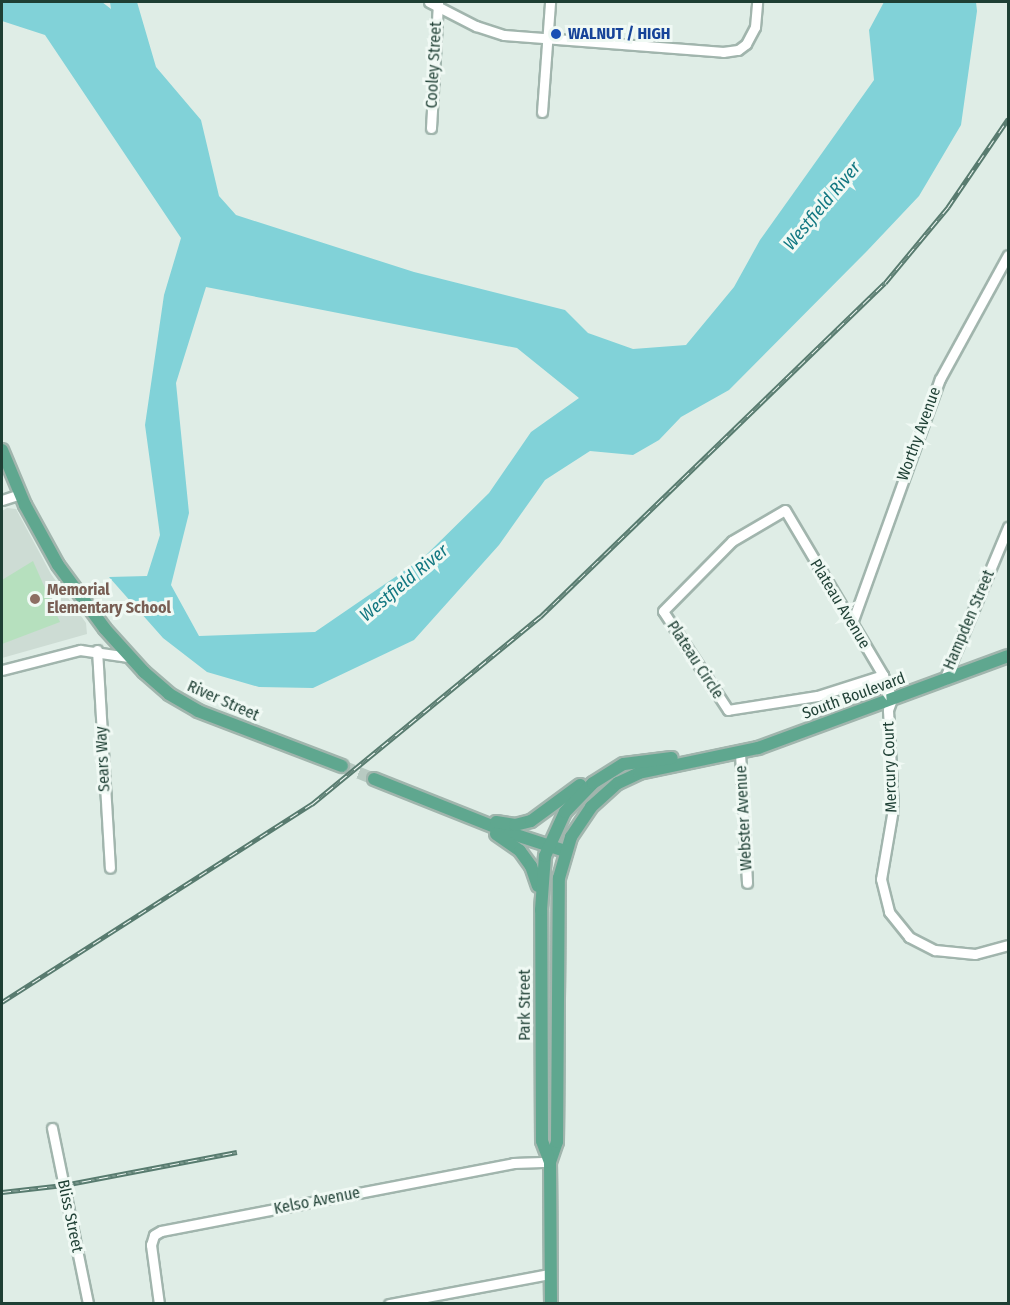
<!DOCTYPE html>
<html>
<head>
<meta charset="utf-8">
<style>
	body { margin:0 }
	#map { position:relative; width:1010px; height:1305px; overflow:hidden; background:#dfede6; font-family:"Fira Sans Condensed",sans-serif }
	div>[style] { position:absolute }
	.built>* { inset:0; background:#cddcd4 }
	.green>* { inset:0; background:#b6e0be }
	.water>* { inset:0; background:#81d2d8 }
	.major-tunnel>* { height:12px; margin-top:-6px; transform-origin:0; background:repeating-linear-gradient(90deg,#b8cac2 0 12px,transparent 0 18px) }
	.roads { filter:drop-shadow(2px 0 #a1b5ad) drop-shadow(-2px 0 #a1b5ad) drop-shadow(0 2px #a1b5ad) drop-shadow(0 -2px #a1b5ad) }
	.minor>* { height:9px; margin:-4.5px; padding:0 4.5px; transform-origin:4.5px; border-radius:4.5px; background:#fff }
	.major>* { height:12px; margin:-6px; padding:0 6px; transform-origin:6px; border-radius:6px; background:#5fa78f }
	.rail>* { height:5px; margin-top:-2.5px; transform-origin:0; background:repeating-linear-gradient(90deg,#f0f9f4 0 9px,#587b6f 0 18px); box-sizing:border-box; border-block:2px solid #587b6f }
	.dots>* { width:16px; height:16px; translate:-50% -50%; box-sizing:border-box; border:3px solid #f0f9f4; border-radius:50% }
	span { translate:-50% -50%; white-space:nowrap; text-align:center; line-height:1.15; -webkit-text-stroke:6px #f0f9f4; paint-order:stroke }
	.transit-label { font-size:16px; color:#164399; font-weight:700 }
	.left { translate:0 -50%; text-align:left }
	.street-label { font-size:16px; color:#1e3f34 }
	.education-label { font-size:16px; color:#785e54; font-weight:700 }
	.water-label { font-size:18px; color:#127781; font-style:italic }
	.frame { position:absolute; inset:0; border:3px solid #1e3f34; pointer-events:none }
</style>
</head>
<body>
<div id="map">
	<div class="built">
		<div style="clip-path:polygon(7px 508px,16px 509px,51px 574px,86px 623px,87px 634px,2px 658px,2px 511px)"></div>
	</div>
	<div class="green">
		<div style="clip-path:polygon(33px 561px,60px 622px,2px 644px,2px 580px)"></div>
	</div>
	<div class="water">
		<div style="clip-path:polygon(evenodd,2px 2px,102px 2px,111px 9px,110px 2px,137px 2px,156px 67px,201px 120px,219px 196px,236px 215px,414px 272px,565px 310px,588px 333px,633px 349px,686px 345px,734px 287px,760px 240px,874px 80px,869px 30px,884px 2px,976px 2px,977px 11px,961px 125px,919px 196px,867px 251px,729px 390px,681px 417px,659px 440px,633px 455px,590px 451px,545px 480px,499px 545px,414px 640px,313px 688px,259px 687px,207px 672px,163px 638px,109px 577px,147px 576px,160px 535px,145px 425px,164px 295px,181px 238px,45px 35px,2px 21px,2px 2px,206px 287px,517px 348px,579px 398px,531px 432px,489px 493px,423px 558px,315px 632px,199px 636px,171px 585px,189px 513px,176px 383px,206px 287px)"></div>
	</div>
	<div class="major-tunnel">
		<div style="left:342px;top:766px;width:35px;rotate:22deg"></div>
	</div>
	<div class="roads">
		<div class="minor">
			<div style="left:429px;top:2px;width:53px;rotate:27.1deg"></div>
			<div style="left:476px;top:26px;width:29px;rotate:18deg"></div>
			<div style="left:504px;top:35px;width:220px;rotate:4.4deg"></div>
			<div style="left:723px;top:52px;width:15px;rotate:-8deg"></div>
			<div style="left:738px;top:50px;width:10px;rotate:-37deg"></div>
			<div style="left:746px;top:44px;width:19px;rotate:-62deg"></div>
			<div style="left:755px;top:27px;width:25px;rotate:-85deg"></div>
			<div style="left:542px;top:112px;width:110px;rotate:-85.8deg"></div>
			<div style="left:431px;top:128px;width:126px;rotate:-86.8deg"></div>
			<div style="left:2px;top:500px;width:19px;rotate:-18deg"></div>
			<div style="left:852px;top:623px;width:259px;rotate:-70.2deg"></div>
			<div style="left:940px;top:379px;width:141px;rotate:-61.3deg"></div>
			<div style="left:97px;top:650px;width:218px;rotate:86.6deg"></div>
			<div style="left:2px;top:670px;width:81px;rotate:-14.4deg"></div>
			<div style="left:80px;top:650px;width:49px;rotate:8.3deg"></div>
			<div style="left:883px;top:675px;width:69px;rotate:162.3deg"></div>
			<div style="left:817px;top:696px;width:90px;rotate:171.1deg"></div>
			<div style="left:728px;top:710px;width:118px;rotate:-123.3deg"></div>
			<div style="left:663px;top:611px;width:98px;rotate:-45.4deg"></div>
			<div style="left:732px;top:541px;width:61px;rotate:-30.3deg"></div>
			<div style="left:785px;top:510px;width:192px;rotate:59.3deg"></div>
			<div style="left:883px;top:675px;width:26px;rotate:69deg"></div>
			<div style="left:892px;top:699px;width:12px;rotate:110deg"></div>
			<div style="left:888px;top:710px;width:99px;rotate:87.1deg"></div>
			<div style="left:893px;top:809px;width:71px;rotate:99.7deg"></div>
			<div style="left:881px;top:879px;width:34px;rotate:76deg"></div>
			<div style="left:889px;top:912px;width:32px;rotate:51deg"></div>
			<div style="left:909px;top:937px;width:29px;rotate:27deg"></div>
			<div style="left:935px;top:950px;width:40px;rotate:5.7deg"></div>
			<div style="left:975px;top:954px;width:34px;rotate:-15deg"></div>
			<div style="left:944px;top:680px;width:166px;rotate:-67.3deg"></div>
			<div style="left:740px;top:753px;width:130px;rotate:86.9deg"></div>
			<div style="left:52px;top:1128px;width:180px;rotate:78.4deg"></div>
			<div style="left:159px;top:1304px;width:60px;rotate:-97.7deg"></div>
			<div style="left:151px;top:1245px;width:10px;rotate:-73deg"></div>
			<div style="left:154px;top:1235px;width:8px;rotate:-30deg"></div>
			<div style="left:161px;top:1231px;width:359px;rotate:-10.9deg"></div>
			<div style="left:513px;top:1163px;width:37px;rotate:-2deg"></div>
			<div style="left:389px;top:1304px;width:164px;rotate:-10.6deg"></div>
		</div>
		<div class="major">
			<div style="left:2px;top:450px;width:60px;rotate:67.3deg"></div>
			<div style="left:25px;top:505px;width:68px;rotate:61.2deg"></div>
			<div style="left:58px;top:565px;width:79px;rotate:53.7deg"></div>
			<div style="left:105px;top:629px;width:58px;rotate:47.8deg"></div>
			<div style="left:144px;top:672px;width:33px;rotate:41deg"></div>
			<div style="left:169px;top:694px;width:34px;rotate:30deg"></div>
			<div style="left:198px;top:711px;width:154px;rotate:20.9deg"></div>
			<div style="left:374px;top:779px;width:146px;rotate:21.7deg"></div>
			<div style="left:510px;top:833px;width:58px;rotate:18.1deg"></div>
			<div style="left:496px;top:822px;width:19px;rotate:9deg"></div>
			<div style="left:515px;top:825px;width:16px;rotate:-14deg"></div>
			<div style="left:531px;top:821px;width:61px;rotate:-36.3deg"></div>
			<div style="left:496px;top:834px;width:29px;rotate:35deg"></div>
			<div style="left:520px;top:851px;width:19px;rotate:54deg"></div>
			<div style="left:531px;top:866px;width:21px;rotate:71deg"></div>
			<div style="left:550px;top:1162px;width:21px;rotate:-71deg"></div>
			<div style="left:557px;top:1142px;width:264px;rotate:-89.6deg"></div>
			<div style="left:559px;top:878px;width:43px;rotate:-73.7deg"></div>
			<div style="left:571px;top:837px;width:36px;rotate:-56deg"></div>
			<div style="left:591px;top:807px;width:36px;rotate:-42deg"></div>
			<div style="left:618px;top:783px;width:23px;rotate:-25deg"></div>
			<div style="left:639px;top:773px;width:122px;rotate:-11.9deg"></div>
			<div style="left:758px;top:748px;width:266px;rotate:-20.2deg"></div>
			<div style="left:551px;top:1304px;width:142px;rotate:-90.4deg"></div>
			<div style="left:550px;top:1162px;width:22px;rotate:-111deg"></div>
			<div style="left:542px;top:1141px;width:231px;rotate:-90.2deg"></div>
			<div style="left:541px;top:910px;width:54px;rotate:-85.8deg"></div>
			<div style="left:545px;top:856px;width:48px;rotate:-65.6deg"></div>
			<div style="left:565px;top:812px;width:40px;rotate:-46deg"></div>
			<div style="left:593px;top:783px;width:36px;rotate:-32deg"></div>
			<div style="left:624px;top:764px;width:48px;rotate:-7.1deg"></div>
		</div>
	</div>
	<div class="rail">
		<div style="left:2px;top:1002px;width:368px;rotate:-32.6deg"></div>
		<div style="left:312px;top:804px;width:295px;rotate:-39.4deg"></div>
		<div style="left:540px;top:617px;width:480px;rotate:-44.1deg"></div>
		<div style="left:885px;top:283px;width:99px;rotate:-50.3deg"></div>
		<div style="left:948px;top:207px;width:107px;rotate:-55.7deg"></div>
		<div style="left:2px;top:1192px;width:62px;rotate:-6.4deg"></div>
		<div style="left:64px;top:1185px;width:176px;rotate:-10.8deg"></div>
	</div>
	<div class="dots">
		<div style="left:556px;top:34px;background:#1a4fb4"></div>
		<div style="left:35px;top:599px;background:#8d6e63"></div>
	</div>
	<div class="transit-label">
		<span class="left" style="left:568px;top:34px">WALNUT / HIGH</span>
	</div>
	<div class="street-label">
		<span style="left:434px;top:65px;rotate:-87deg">Cooley Street</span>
		<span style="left:919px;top:434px;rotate:-70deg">Worthy Avenue</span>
		<span style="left:840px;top:604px;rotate:59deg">Plateau Avenue</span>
		<span style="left:969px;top:620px;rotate:-67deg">Hampden Street</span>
		<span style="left:695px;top:660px;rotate:57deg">Plateau Circle</span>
		<span style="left:854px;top:696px;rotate:-20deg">South Boulevard</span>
		<span style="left:223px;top:701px;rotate:24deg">River Street</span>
		<span style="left:103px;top:759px;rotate:-93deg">Sears Way</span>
		<span style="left:890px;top:767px;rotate:-92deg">Mercury Court</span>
		<span style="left:744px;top:818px;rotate:-93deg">Webster Avenue</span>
		<span style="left:525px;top:1005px;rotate:-90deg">Park Street</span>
		<span style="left:317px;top:1201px;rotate:-11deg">Kelso Avenue</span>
		<span style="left:70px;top:1216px;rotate:78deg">Bliss Street</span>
	</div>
	<div class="education-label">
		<span class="left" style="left:47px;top:599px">Memorial<br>Elementary School</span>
	</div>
	<div class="water-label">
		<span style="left:822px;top:206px;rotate:-50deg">Westfield River</span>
		<span style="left:404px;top:583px;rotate:-40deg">Westfield River</span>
	</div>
	<div class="frame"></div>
</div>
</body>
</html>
